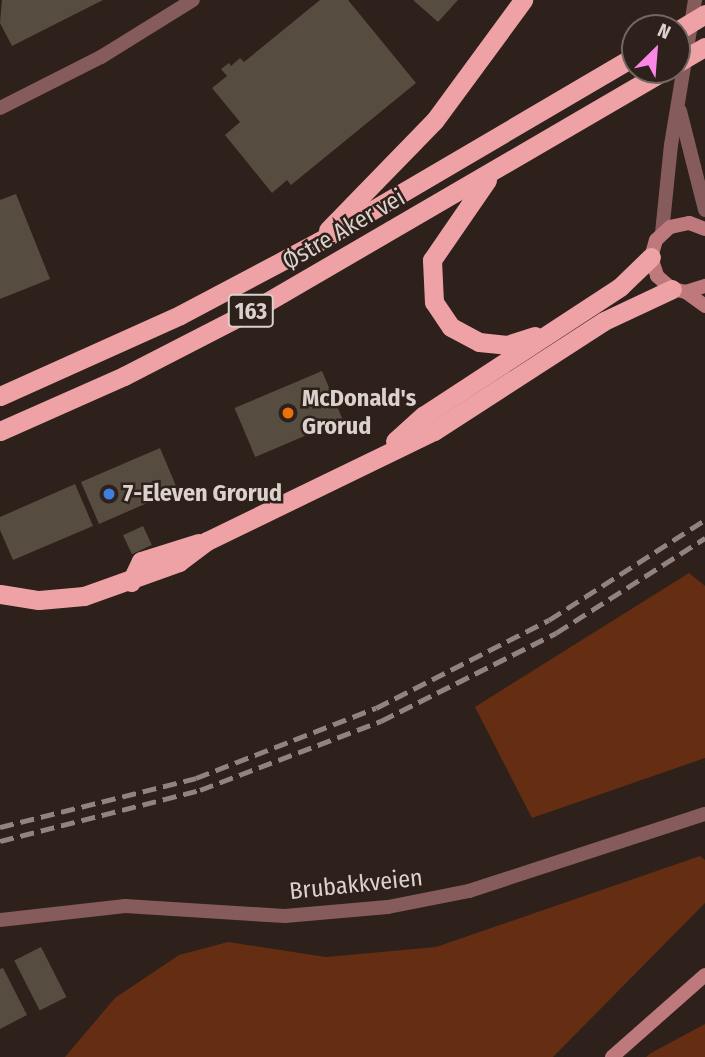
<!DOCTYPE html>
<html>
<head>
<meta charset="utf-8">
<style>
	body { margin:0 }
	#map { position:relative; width:705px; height:1057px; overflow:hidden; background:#2e201a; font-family:"Fira Sans Condensed",sans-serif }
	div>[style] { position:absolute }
	.green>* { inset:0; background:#652e13 }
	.building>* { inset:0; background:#564d40; transform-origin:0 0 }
	.minor>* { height:14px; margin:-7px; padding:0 7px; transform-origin:7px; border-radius:7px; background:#865b5c }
	.tertiary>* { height:14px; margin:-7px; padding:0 7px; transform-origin:7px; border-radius:7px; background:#865b5c }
	.secondary>* { height:14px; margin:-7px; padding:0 7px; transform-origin:7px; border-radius:7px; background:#bd797c }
	.trunk>* { height:19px; margin:-9.5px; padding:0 9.5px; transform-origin:9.5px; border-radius:9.5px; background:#eea2a5 }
	.rail>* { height:5px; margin-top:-2.5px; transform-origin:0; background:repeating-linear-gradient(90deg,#90847f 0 14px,transparent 0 21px) }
	.trunk-bridge>* { height:19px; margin:-9.5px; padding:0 9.5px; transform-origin:9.5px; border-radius:9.5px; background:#eea2a5 }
	.dots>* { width:19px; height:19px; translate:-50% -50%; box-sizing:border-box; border:4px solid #2e201a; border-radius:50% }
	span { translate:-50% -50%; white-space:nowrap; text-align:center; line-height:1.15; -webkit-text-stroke:5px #2e201a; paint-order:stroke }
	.shield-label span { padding:2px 5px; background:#2e201a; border:2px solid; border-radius:5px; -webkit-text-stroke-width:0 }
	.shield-label { font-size:23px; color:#dbd1cd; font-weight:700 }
	.street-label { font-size:24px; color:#dbd1cd }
	.poi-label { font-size:24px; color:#dbd1cd; font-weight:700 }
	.left { translate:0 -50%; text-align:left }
	.north { position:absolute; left:621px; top:14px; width:70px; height:70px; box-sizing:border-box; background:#2e201a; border:2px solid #736762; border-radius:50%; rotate:25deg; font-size:19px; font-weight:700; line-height:28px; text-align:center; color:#dbd1cd }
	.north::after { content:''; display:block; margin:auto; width:24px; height:32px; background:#fb87e6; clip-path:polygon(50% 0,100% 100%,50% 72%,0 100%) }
</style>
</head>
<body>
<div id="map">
	<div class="green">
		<div style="clip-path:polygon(689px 573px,705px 586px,705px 758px,532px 818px,475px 707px)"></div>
		<div style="clip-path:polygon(700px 856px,705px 860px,705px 903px,553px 1057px,65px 1057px,115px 998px,179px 955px,228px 942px,326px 957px,436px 947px)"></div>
		<div style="clip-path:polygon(705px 1024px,705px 1057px,646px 1057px,651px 1053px)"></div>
	</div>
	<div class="building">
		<div style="clip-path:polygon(2px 0,103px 0,12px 46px,0 23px)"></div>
		<div style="clip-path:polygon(320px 0,348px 0,416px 83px,291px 185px,287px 180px,272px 193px,225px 135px,240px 122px,212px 88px,227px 76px,221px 69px,229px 63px,231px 66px,240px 58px,244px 62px)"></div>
		<div style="clip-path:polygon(413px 0,458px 0,438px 22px)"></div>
		<div style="clip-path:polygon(16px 194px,50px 279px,0 299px,0 200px)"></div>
		<div style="left:322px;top:371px;width:53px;height:95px;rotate:67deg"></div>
		<div style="clip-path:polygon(160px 448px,176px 486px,158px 490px,161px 497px,99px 524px,81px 482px)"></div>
		<div style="clip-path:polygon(75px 484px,93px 526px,13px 560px,0 530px,0 517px)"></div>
		<div style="left:143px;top:526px;width:21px;height:22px;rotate:65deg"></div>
		<div style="left:41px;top:947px;width:56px;height:30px;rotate:63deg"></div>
		<div style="clip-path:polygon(3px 968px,27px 1015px,0 1029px,0 969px)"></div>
	</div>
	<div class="minor">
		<div style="left:0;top:920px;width:126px;rotate:-6.4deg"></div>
		<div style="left:125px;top:906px;width:160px;rotate:3.6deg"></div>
		<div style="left:285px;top:916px;width:103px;rotate:-5deg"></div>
		<div style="left:388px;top:907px;width:83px;rotate:-11.2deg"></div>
		<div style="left:469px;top:891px;width:248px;rotate:-18.1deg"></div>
	</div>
	<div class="tertiary">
		<div style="left:0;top:108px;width:113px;rotate:-26.8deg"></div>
		<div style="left:101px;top:57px;width:108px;rotate:-31.8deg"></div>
		<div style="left:680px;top:111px;width:102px;rotate:75.8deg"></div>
		<div style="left:662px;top:233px;width:88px;rotate:-84.2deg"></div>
		<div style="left:671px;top:145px;width:147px;rotate:-80.6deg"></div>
	</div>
	<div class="secondary">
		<div style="left:705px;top:229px;width:17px;rotate:-159deg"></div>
		<div style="left:689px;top:223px;width:19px;rotate:168deg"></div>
		<div style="left:670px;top:227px;width:19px;rotate:137deg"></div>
		<div style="left:656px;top:240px;width:18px;rotate:106deg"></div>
		<div style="left:651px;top:257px;width:20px;rotate:72deg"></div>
		<div style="left:657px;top:276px;width:20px;rotate:41deg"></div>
		<div style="left:672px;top:289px;width:14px;rotate:12deg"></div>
		<div style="left:686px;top:292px;width:20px;rotate:-18deg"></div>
		<div style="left:686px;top:292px;width:24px;rotate:36deg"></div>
		<div style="left:612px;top:1057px;width:124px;rotate:-41.4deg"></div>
	</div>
	<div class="trunk">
		<div style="left:487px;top:180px;width:97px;rotate:124.5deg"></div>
		<div style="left:432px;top:260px;width:42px;rotate:87.3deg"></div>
		<div style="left:434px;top:302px;width:30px;rotate:56deg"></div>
		<div style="left:451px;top:327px;width:32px;rotate:28deg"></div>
		<div style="left:479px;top:342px;width:28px;rotate:6deg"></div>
		<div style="left:507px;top:345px;width:29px;rotate:-18deg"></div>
		<div style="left:328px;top:230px;width:153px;rotate:-45.8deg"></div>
		<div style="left:435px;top:120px;width:149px;rotate:-53.7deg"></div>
		<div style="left:0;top:396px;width:197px;rotate:-24.2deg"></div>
		<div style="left:180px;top:315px;width:156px;rotate:-27.9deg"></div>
		<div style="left:318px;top:242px;width:368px;rotate:-30.4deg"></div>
		<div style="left:0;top:431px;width:136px;rotate:-23.9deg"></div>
		<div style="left:124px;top:376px;width:153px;rotate:-27.2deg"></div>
		<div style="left:260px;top:306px;width:469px;rotate:-30.2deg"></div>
		<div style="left:395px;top:441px;width:38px;rotate:-42deg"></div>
		<div style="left:423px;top:416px;width:235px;rotate:-33.2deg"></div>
		<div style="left:620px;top:287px;width:43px;rotate:-44.1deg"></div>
		<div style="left:131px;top:582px;width:23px;rotate:-65deg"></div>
		<div style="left:141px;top:561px;width:60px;rotate:-17.5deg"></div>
		<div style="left:0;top:594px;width:39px;rotate:9deg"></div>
		<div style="left:39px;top:600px;width:45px;rotate:-5.1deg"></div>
		<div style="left:84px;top:596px;width:101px;rotate:-19.7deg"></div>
		<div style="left:179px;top:562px;width:35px;rotate:-37deg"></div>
		<div style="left:207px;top:541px;width:252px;rotate:-25.9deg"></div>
		<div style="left:434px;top:431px;width:202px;rotate:-32.9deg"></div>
		<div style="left:604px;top:321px;width:75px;rotate:-25.2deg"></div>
	</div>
	<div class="rail">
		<div style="left:0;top:827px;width:202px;rotate:-14deg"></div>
		<div style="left:196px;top:778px;width:193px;rotate:-21.3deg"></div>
		<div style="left:376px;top:708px;width:194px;rotate:-27deg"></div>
		<div style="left:549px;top:620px;width:185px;rotate:-32.7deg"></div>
		<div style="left:0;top:841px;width:206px;rotate:-14.3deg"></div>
		<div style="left:200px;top:790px;width:194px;rotate:-20.9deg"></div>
		<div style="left:381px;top:721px;width:196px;rotate:-26.7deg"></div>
		<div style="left:556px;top:633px;width:177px;rotate:-32.5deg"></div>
	</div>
	<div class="trunk-bridge">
		<div style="left:677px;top:31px;width:33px;rotate:-31deg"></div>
		<div style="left:677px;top:63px;width:32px;rotate:-30deg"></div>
	</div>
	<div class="dots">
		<div style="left:288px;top:413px;background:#e8710a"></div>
		<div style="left:109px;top:494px;background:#3f7fe0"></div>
	</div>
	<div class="shield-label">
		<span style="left:251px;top:311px">163</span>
	</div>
	<div class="street-label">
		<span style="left:344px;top:230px;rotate:-30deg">Østre Aker vei</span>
		<span style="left:356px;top:885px;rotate:-6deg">Brubakkveien</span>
	</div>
	<div class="poi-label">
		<span class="left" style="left:302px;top:413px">McDonald's<br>Grorud</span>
		<span class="left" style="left:123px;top:494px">7-Eleven Grorud</span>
	</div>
	<div class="north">N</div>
</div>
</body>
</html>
